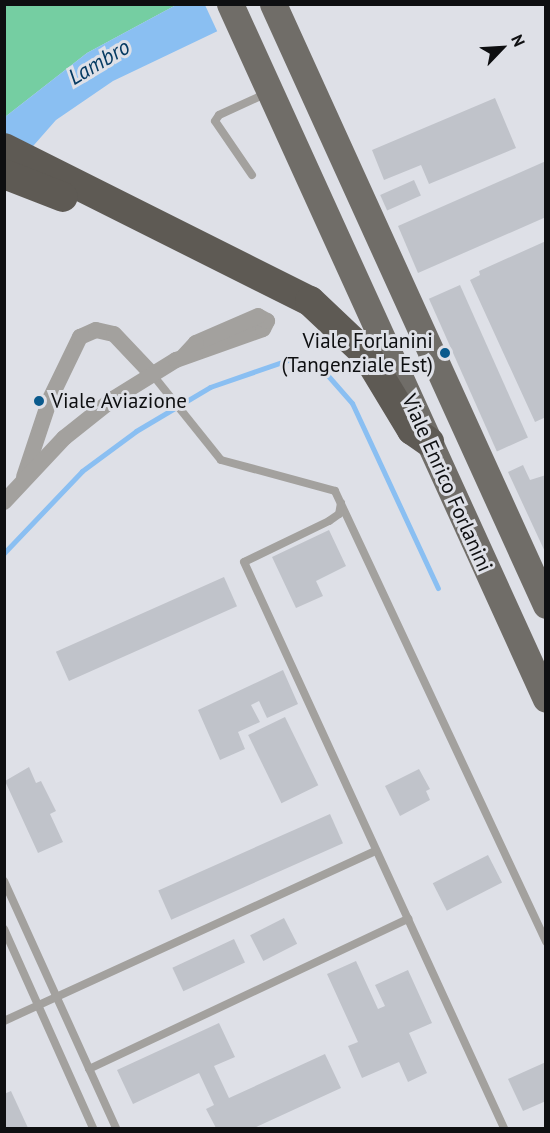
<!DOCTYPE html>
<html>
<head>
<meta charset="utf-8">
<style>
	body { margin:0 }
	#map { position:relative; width:550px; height:1133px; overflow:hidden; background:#dee0e7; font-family:"PT Sans",sans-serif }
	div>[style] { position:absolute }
	.green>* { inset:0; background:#75cea2 }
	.water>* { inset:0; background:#8abff2 }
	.pier>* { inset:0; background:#dee0e7 }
	.stream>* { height:5px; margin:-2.5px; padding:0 2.5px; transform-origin:2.5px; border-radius:2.5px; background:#8abff2 }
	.building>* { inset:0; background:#c0c3ca; transform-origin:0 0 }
	.service>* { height:8px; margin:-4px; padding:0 4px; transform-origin:4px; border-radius:4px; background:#a3a19e }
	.minor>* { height:16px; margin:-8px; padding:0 8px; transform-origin:8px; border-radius:8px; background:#a3a19e }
	.primary>* { height:27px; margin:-13.5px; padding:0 13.5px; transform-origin:13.5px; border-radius:13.5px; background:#706d68 }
	.motorway>* { height:30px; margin:-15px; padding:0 15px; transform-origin:15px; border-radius:15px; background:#5e5a54 }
	.dots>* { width:16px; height:16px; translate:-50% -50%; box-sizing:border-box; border:3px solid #dee0e7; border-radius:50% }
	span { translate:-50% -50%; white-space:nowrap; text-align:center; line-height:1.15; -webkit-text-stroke:6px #dee0e7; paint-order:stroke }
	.poi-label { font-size:21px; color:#0e0f11 }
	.right { translate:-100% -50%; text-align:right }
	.left { translate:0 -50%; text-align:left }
	.street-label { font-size:21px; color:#0e0f11 }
	.water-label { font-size:22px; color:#053a62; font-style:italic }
	.frame { position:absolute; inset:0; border:6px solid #0e0f11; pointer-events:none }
	.north { position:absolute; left:472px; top:18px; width:60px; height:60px; -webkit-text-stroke:4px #dee0e7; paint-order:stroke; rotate:65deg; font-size:16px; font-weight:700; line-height:24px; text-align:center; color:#0e0f11 }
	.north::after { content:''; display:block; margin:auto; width:21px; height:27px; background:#0e0f11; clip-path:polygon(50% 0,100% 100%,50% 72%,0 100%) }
</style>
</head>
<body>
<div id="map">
	<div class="green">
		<div style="clip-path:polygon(5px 5px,176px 5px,87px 53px,5px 117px)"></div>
	</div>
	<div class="water">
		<div style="clip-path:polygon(176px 5px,272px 5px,113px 81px,56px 120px,5px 178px,5px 117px,87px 53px)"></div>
	</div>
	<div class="pier">
		<div style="clip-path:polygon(275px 4px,218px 33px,205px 5px)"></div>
	</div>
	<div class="stream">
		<div style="left:4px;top:553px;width:113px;rotate:-46.4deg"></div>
		<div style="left:82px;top:471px;width:67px;rotate:-36.5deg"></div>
		<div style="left:136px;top:431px;width:86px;rotate:-30.7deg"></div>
		<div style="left:210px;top:387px;width:86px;rotate:-19.1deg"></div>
		<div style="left:291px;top:359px;width:34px;rotate:19deg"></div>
		<div style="left:323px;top:370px;width:44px;rotate:48.7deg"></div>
		<div style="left:352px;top:403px;width:204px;rotate:65.1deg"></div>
	</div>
	<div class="building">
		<div style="clip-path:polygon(495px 98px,516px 148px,429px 184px,421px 165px,384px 180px,372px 150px)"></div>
		<div style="clip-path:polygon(546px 161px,546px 217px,418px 273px,398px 226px)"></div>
		<div style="left:414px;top:180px;width:17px;height:37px;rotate:66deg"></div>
		<div style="clip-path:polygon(546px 241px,546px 417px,535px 422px,470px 280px,480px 275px,479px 271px)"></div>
		<div style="left:460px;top:285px;width:167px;height:34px;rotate:66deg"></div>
		<div style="clip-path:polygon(523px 465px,530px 480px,546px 475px,546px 554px,508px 472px)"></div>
		<div style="clip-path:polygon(329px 530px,346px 566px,316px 581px,323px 596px,296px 608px,272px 557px)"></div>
		<div style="left:224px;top:577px;width:32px;height:184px;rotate:66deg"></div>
		<div style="clip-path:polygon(283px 670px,298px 704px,267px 718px,259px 701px,251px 705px,260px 722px,238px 732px,245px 749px,220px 760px,198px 710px)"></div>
		<div style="left:285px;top:717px;width:76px;height:41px;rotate:64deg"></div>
		<div style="clip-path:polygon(29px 767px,36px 783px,41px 781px,56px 811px,50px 814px,63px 842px,38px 853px,5px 781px)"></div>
		<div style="clip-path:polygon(419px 769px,430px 789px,426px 791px,430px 800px,400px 816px,385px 786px)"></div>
		<div style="left:330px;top:814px;width:32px;height:188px;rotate:66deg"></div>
		<div style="left:488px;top:855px;width:31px;height:62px;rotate:63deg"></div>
		<div style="left:284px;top:918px;width:29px;height:38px;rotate:63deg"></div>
		<div style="left:234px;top:939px;width:26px;height:68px;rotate:65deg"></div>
		<div style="clip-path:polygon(356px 961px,378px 1009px,385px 1006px,375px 985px,408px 970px,432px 1023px,409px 1033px,427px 1073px,408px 1082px,399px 1062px,362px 1078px,348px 1046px,358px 1042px,327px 974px)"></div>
		<div style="clip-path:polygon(219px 1023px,235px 1057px,214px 1066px,229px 1098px,325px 1054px,341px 1088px,254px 1128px,216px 1128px,206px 1109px,214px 1105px,199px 1073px,133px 1104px,117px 1070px)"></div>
		<div style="clip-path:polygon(546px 1062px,546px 1101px,523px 1111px,508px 1079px)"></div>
		<div style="clip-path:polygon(11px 1091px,28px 1128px,4px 1128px,4px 1094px)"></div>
	</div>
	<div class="service">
		<div style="left:252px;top:175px;width:65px;rotate:-124.4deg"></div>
		<div style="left:215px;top:121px;width:7px;rotate:-56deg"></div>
		<div style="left:219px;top:115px;width:53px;rotate:-24.6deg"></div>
		<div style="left:152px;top:374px;width:110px;rotate:51.3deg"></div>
		<div style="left:221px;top:460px;width:118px;rotate:15.2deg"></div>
		<div style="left:335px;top:491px;width:498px;rotate:64.9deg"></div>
		<div style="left:341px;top:503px;width:11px;rotate:100deg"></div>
		<div style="left:339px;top:514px;width:12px;rotate:145deg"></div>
		<div style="left:329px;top:521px;width:94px;rotate:154.2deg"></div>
		<div style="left:244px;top:562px;width:623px;rotate:65.33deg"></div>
		<div style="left:4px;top:881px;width:271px;rotate:65.6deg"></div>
		<div style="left:4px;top:929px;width:218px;rotate:65.9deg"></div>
		<div style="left:4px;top:1021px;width:409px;rotate:-24.6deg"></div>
		<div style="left:89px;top:1069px;width:353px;rotate:-25.2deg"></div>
	</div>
	<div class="minor">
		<div style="left:24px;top:477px;width:82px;rotate:-71.6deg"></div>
		<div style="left:50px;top:399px;width:69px;rotate:-64.2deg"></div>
		<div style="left:80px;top:337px;width:17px;rotate:-24deg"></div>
		<div style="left:96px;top:330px;width:18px;rotate:13deg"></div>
		<div style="left:114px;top:334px;width:55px;rotate:46.5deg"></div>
		<div style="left:4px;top:502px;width:88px;rotate:-46.8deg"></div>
		<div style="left:64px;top:438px;width:63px;rotate:-38.5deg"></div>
		<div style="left:113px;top:399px;width:74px;rotate:-31.8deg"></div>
		<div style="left:176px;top:360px;width:92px;rotate:-19.6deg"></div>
		<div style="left:263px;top:329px;width:9px;rotate:-63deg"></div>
		<div style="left:267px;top:321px;width:10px;rotate:-151deg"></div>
		<div style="left:258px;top:316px;width:68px;rotate:156.5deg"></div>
		<div style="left:196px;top:343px;width:18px;rotate:133deg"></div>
	</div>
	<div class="primary">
		<div style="left:230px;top:4px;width:763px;rotate:65.55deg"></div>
		<div style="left:273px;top:4px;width:660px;rotate:65.57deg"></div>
	</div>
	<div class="motorway">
		<div style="left:4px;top:148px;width:342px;rotate:26.6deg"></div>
		<div style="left:310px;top:301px;width:77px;rotate:43.4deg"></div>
		<div style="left:366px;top:354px;width:89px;rotate:58.8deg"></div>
		<div style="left:412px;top:430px;width:21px;rotate:35deg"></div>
		<div style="left:4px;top:174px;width:63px;rotate:21.3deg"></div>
	</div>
	<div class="dots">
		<div style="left:445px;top:353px;background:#0a5a8d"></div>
		<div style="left:39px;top:401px;background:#0a5a8d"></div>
	</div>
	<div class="poi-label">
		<span class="right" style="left:433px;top:353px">Viale Forlanini<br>(Tangenziale Est)</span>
		<span class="left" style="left:51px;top:401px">Viale Aviazione</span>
	</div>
	<div class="street-label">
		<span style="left:447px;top:483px;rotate:66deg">Viale Enrico Forlanini</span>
	</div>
	<div class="water-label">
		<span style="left:99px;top:62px;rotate:-31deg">Lambro</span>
	</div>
	<div class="frame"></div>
	<div class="north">N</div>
</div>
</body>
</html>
